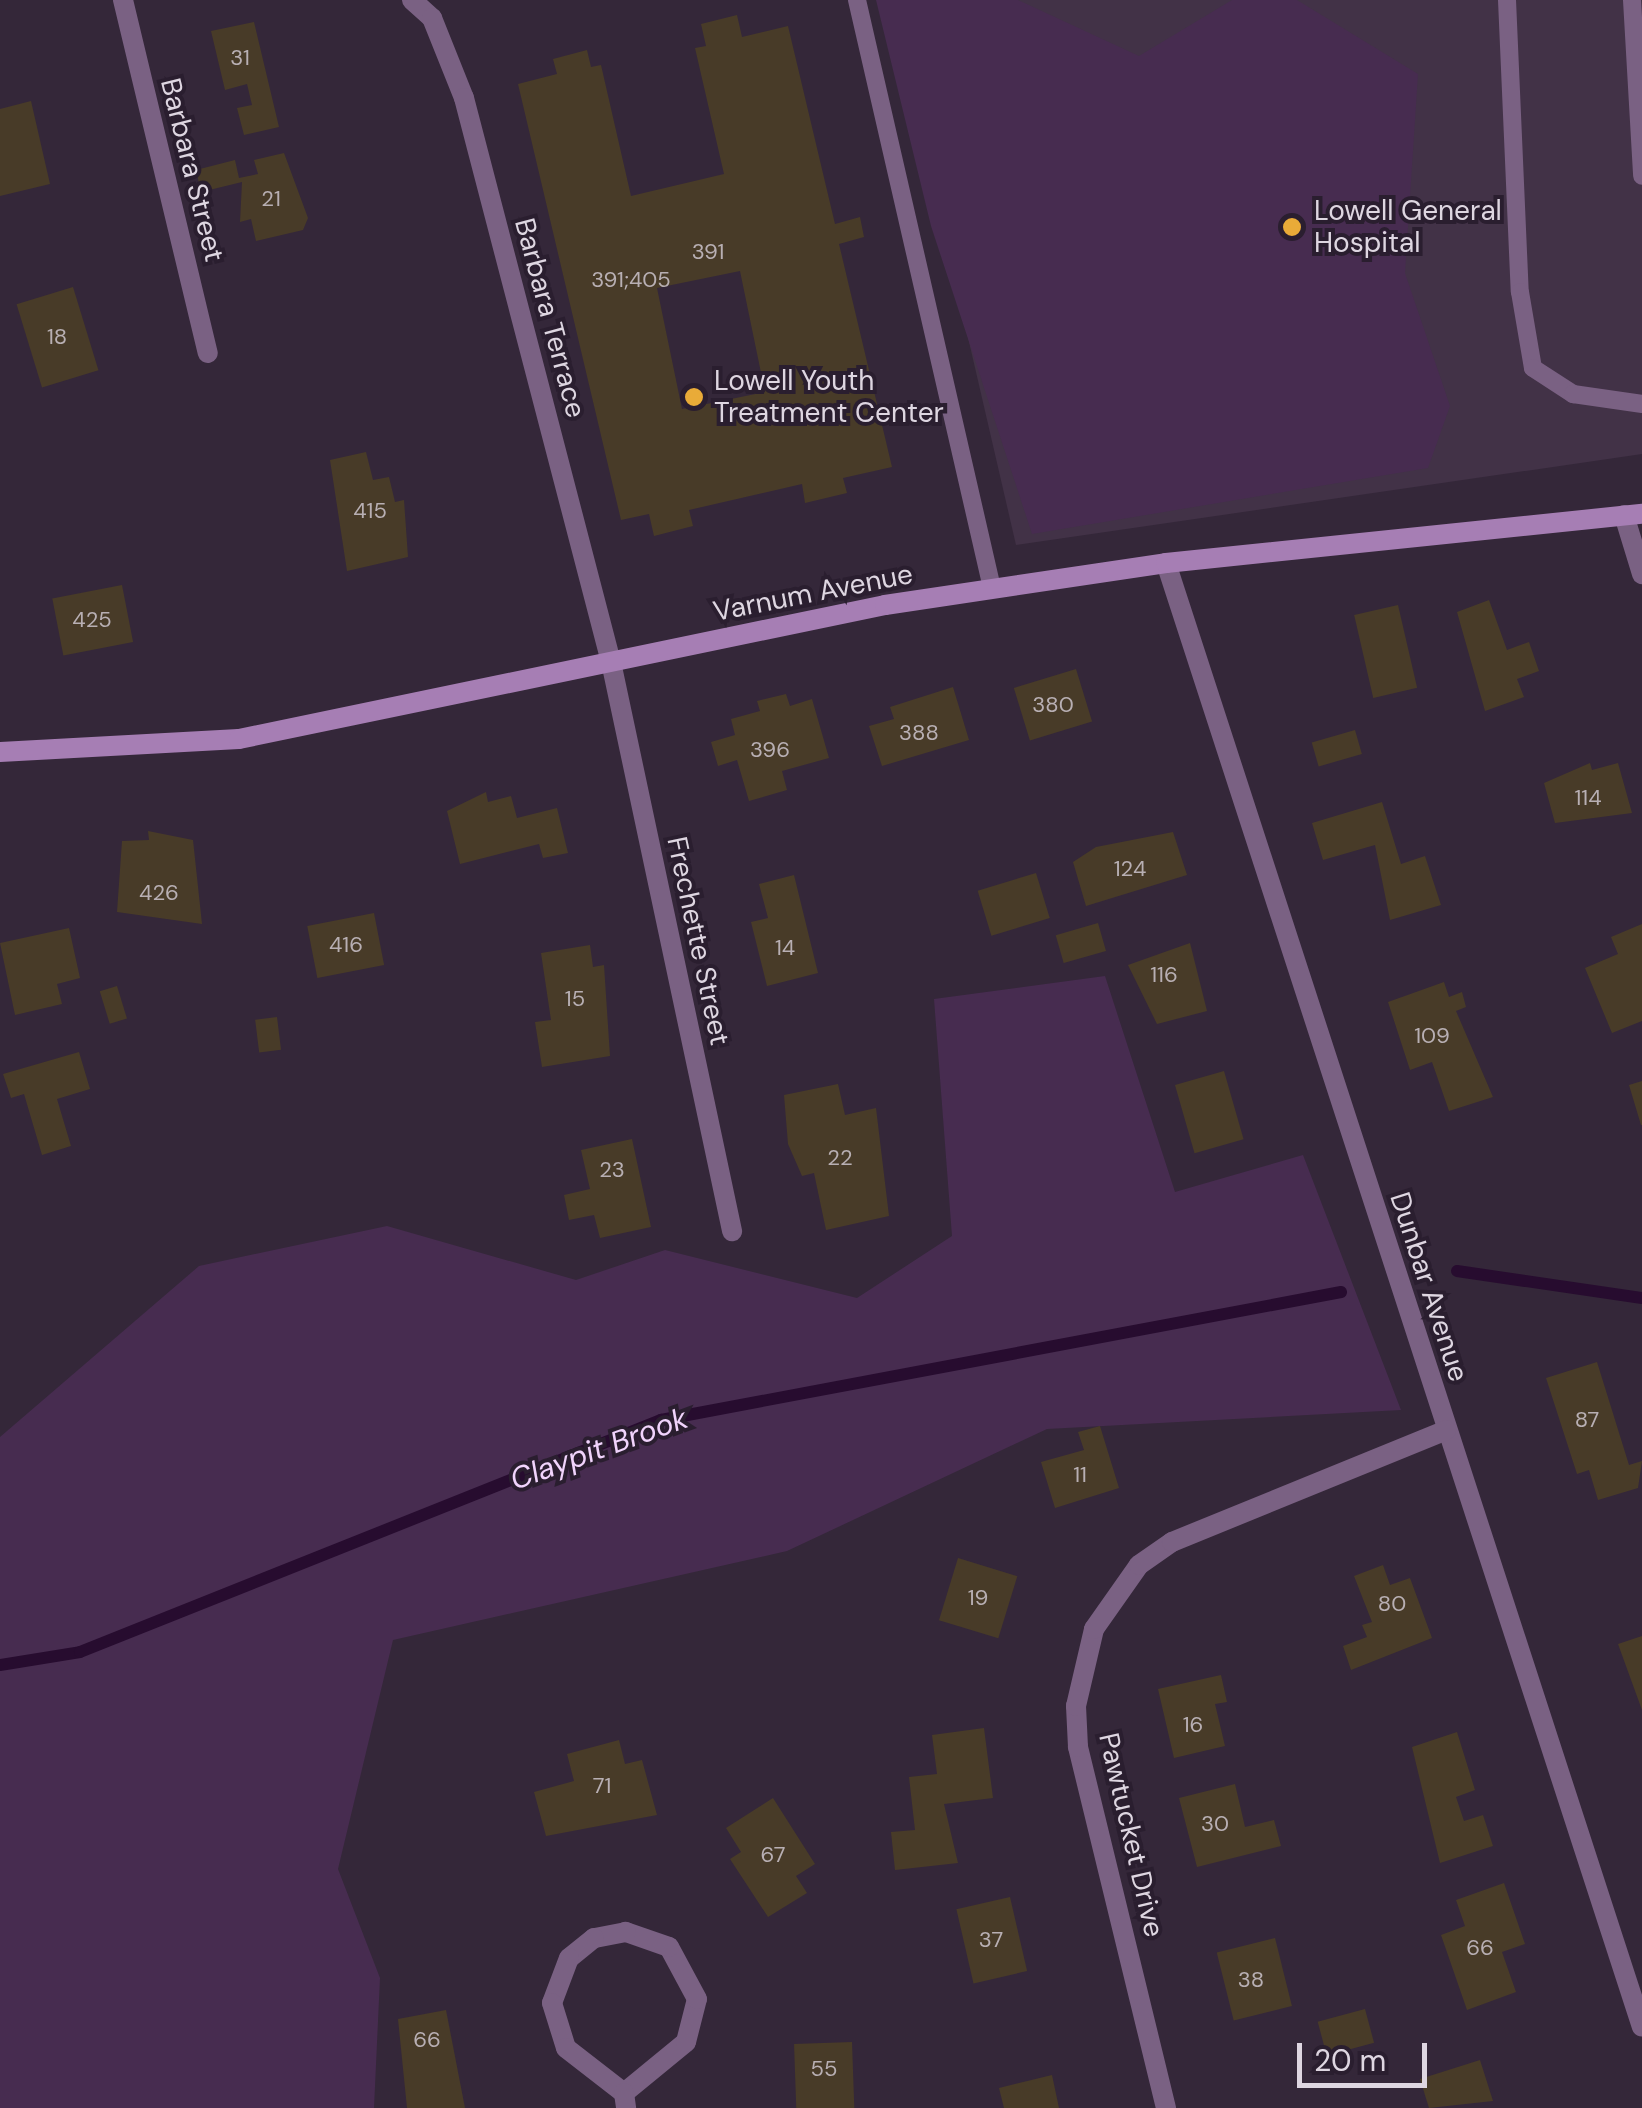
<!DOCTYPE html>
<html>
<head>
<meta charset="utf-8">
<style>
	body { margin:0 }
	#map { position:relative; width:1642px; height:2108px; overflow:hidden; background:#342739; font-family:"DM Sans",sans-serif }
	div>[style] { position:absolute }
	.built>* { inset:0; background:#423247 }
	.green>* { inset:0; background:#472c50 }
	.stream>* { height:12px; margin:-6px; padding:0 6px; transform-origin:6px; border-radius:6px; background:#270c2f }
	.building>* { inset:0; background:#483b28; transform-origin:0 0 }
	.service>* { height:18px; margin:-9px; padding:0 9px; transform-origin:9px; border-radius:9px; background:#7a6183 }
	.minor>* { height:20px; margin:-10px; padding:0 10px; transform-origin:10px; border-radius:10px; background:#7a6183 }
	.secondary>* { height:20px; margin:-10px; padding:0 10px; transform-origin:10px; border-radius:10px; background:#a67eb4 }
	.dots>* { width:28px; height:28px; translate:-50% -50%; box-sizing:border-box; border:5px solid #2a1e2f; border-radius:50% }
	span { translate:-50% -50%; white-space:nowrap; text-align:center; line-height:1.15; -webkit-text-stroke:8px #2a1e2f; paint-order:stroke }
	.number-label { font-size:22px; color:#b8afb3 }
	.number-label span { -webkit-text-stroke-width:0 }
	.street-label { font-size:28px; color:#ded6e1 }
	.poi-label { font-size:28px; color:#ded6e1 }
	.left { translate:0 -50%; text-align:left }
	.water-label { font-size:30px; color:#f1d4fc; font-style:italic }
	.scale { position:absolute; left:1297px; top:2043px; width:130px; height:45px; box-sizing:border-box; border:5px solid #ded6e1; border-top:0; padding-left:12px; font-size:30px; line-height:35px; white-space:nowrap; color:#ded6e1; -webkit-text-stroke:8px #2a1e2f; paint-order:stroke }
</style>
</head>
<body>
<div id="map">
	<div class="built">
		<div style="clip-path:polygon(890px 0,1642px 0,1642px 454px,1016px 545px)"></div>
	</div>
	<div class="green">
		<div style="clip-path:polygon(876px 0,1018px 0,1139px 56px,1232px 0,1297px 0,1418px 74px,1405px 273px,1450px 406px,1428px 468px,1032px 534px,931px 226px)"></div>
		<div style="clip-path:polygon(1105px 976px,1175px 1192px,1303px 1155px,1401px 1410px,1047px 1429px,787px 1551px,393px 1640px,338px 1869px,380px 1978px,374px 2108px,0 2108px,0 1437px,199px 1266px,387px 1226px,576px 1280px,665px 1250px,857px 1298px,952px 1236px,934px 999px)"></div>
	</div>
	<div class="stream">
		<div style="left:1457px;top:1271px;width:187px;rotate:8.3deg"></div>
		<div style="left:0;top:1665px;width:81px;rotate:-9.2deg"></div>
		<div style="left:80px;top:1652px;width:626px;rotate:-21.77deg"></div>
		<div style="left:661px;top:1420px;width:692px;rotate:-10.66deg"></div>
	</div>
	<div class="building">
		<div style="clip-path:polygon(evenodd,737px 15px,742px 37px,788px 26px,835px 224px,860px 217px,864px 237px,839px 244px,892px 467px,843px 478px,847px 493px,805px 503px,802px 484px,689px 510px,693px 526px,654px 536px,649px 514px,621px 520px,518px 84px,557px 74px,553px 59px,587px 50px,591px 67px,601px 65px,631px 196px,724px 174px,695px 48px,706px 46px,701px 24px,737px 15px,740px 271px,765px 392px,682px 409px,657px 288px,740px 271px)"></div>
		<div style="clip-path:polygon(254px 22px,279px 127px,244px 135px,237px 108px,252px 105px,247px 84px,225px 90px,211px 31px)"></div>
		<div style="clip-path:polygon(31px 101px,50px 184px,0 196px,0 109px)"></div>
		<div style="clip-path:polygon(284px 153px,308px 218px,303px 230px,256px 241px,251px 219px,240px 222px,242px 182px,201px 192px,196px 170px,235px 160px,239px 178px,258px 174px,254px 160px)"></div>
		<div style="left:73px;top:287px;width:87px;height:59px;rotate:73deg"></div>
		<div style="clip-path:polygon(366px 452px,373px 480px,389px 477px,395px 502px,404px 500px,408px 557px,347px 571px,330px 460px)"></div>
		<div style="left:122px;top:585px;width:58px;height:71px;rotate:79deg"></div>
		<div style="clip-path:polygon(1489px 600px,1507px 650px,1529px 642px,1539px 671px,1517px 679px,1524px 697px,1485px 711px,1457px 612px)"></div>
		<div style="left:1398px;top:605px;width:85px;height:45px;rotate:77deg"></div>
		<div style="left:1076px;top:669px;width:55px;height:65px;rotate:73deg"></div>
		<div style="clip-path:polygon(953px 687px,969px 740px,882px 766px,869px 726px,894px 719px,890px 707px)"></div>
		<div style="clip-path:polygon(786px 694px,790px 706px,812px 699px,829px 758px,782px 771px,787px 790px,749px 801px,737px 760px,718px 766px,711px 742px,735px 735px,731px 719px,760px 711px,757px 701px)"></div>
		<div style="left:1355px;top:730px;width:25px;height:45px;rotate:74deg"></div>
		<div style="clip-path:polygon(1590px 763px,1592px 770px,1618px 763px,1632px 813px,1555px 823px,1544px 783px)"></div>
		<div style="clip-path:polygon(486px 792px,488px 802px,511px 796px,517px 818px,557px 808px,568px 853px,543px 858px,539px 844px,460px 864px,447px 811px)"></div>
		<div style="clip-path:polygon(1382px 802px,1401px 864px,1425px 856px,1441px 905px,1390px 920px,1375px 845px,1323px 860px,1312px 823px)"></div>
		<div style="clip-path:polygon(148px 831px,193px 840px,202px 924px,117px 912px,122px 841px,149px 840px)"></div>
		<div style="clip-path:polygon(1173px 832px,1187px 875px,1086px 906px,1073px 862px,1096px 847px)"></div>
		<div style="left:1036px;top:873px;width:47px;height:61px;rotate:73deg"></div>
		<div style="clip-path:polygon(794px 875px,818px 973px,767px 986px,751px 922px,768px 918px,759px 884px)"></div>
		<div style="left:374px;top:913px;width:53px;height:68px;rotate:79deg"></div>
		<div style="left:1098px;top:923px;width:29px;height:44px;rotate:74deg"></div>
		<div style="clip-path:polygon(1642px 924px,1642px 1021px,1612px 1033px,1585px 968px,1618px 954px,1611px 937px)"></div>
		<div style="clip-path:polygon(69px 928px,80px 978px,57px 984px,62px 1004px,15px 1015px,0 943px)"></div>
		<div style="clip-path:polygon(1190px 943px,1207px 1011px,1157px 1024px,1128px 965px)"></div>
		<div style="clip-path:polygon(590px 945px,593px 967px,604px 965px,610px 1056px,542px 1067px,535px 1022px,551px 1020px,541px 953px)"></div>
		<div style="clip-path:polygon(1444px 982px,1449px 997px,1462px 992px,1466px 1007px,1456px 1011px,1493px 1097px,1449px 1111px,1432px 1062px,1410px 1070px,1388px 1002px)"></div>
		<div style="left:117px;top:986px;width:34px;height:18px;rotate:73deg"></div>
		<div style="left:277px;top:1017px;width:33px;height:22px;rotate:83deg"></div>
		<div style="clip-path:polygon(79px 1052px,90px 1089px,57px 1099px,71px 1146px,42px 1155px,24px 1094px,11px 1098px,3px 1074px)"></div>
		<div style="left:1224px;top:1071px;width:71px;height:51px;rotate:74deg"></div>
		<div style="clip-path:polygon(1642px 1081px,1642px 1125px,1641px 1125px,1629px 1085px)"></div>
		<div style="clip-path:polygon(838px 1084px,845px 1115px,876px 1108px,889px 1216px,826px 1230px,814px 1173px,802px 1176px,788px 1144px,784px 1095px)"></div>
		<div style="clip-path:polygon(632px 1139px,651px 1227px,600px 1238px,594px 1215px,569px 1220px,564px 1195px,590px 1189px,581px 1150px)"></div>
		<div style="clip-path:polygon(1597px 1362px,1629px 1465px,1642px 1461px,1638px 1488px,1598px 1500px,1589px 1470px,1577px 1474px,1546px 1378px)"></div>
		<div style="clip-path:polygon(1100px 1426px,1119px 1488px,1055px 1508px,1041px 1462px,1084px 1450px,1078px 1432px)"></div>
		<div style="left:958px;top:1558px;width:62px;height:65px;rotate:17deg"></div>
		<div style="clip-path:polygon(1383px 1565px,1390px 1585px,1410px 1578px,1432px 1638px,1351px 1670px,1343px 1646px,1367px 1637px,1362px 1625px,1372px 1622px,1354px 1576px)"></div>
		<div style="clip-path:polygon(1642px 1636px,1642px 1710px,1618px 1644px)"></div>
		<div style="clip-path:polygon(1221px 1675px,1227px 1702px,1215px 1704px,1225px 1746px,1174px 1758px,1158px 1689px)"></div>
		<div style="clip-path:polygon(984px 1728px,993px 1798px,944px 1804px,958px 1863px,895px 1870px,891px 1832px,915px 1830px,909px 1777px,937px 1774px,932px 1735px)"></div>
		<div style="clip-path:polygon(1457px 1732px,1475px 1790px,1456px 1797px,1464px 1821px,1483px 1815px,1493px 1846px,1440px 1863px,1412px 1747px)"></div>
		<div style="clip-path:polygon(619px 1740px,625px 1764px,642px 1760px,657px 1815px,546px 1836px,534px 1792px,574px 1781px,567px 1754px)"></div>
		<div style="clip-path:polygon(1235px 1784px,1245px 1827px,1274px 1820px,1281px 1846px,1197px 1867px,1179px 1798px)"></div>
		<div style="clip-path:polygon(773px 1798px,815px 1864px,796px 1876px,807px 1893px,768px 1917px,730px 1859px,741px 1852px,726px 1828px)"></div>
		<div style="clip-path:polygon(1504px 1883px,1525px 1944px,1502px 1952px,1516px 1992px,1467px 2010px,1441px 1935px,1465px 1926px,1456px 1900px)"></div>
		<div style="left:1010px;top:1897px;width:76px;height:55px;rotate:77deg"></div>
		<div style="left:1275px;top:1938px;width:70px;height:60px;rotate:76deg"></div>
		<div style="left:1365px;top:2009px;width:35px;height:49px;rotate:75deg"></div>
		<div style="clip-path:polygon(446px 2010px,465px 2108px,407px 2108px,398px 2019px)"></div>
		<div style="left:852px;top:2042px;width:66px;height:58px;rotate:88deg"></div>
		<div style="clip-path:polygon(1480px 2060px,1493px 2101px,1429px 2108px,1420px 2079px)"></div>
		<div style="clip-path:polygon(1052px 2075px,1059px 2108px,1004px 2108px,999px 2088px)"></div>
	</div>
	<div class="service">
		<div style="left:857px;top:0;width:603px;rotate:77.07deg"></div>
		<div style="left:1507px;top:0;width:292px;rotate:87.5deg"></div>
		<div style="left:1520px;top:292px;width:77px;rotate:80.3deg"></div>
		<div style="left:1533px;top:368px;width:48px;rotate:33deg"></div>
		<div style="left:1573px;top:394px;width:70px;rotate:8.2deg"></div>
		<div style="left:1632px;top:0;width:176px;rotate:86.7deg"></div>
	</div>
	<div class="minor">
		<div style="left:123px;top:0;width:363px;rotate:76.5deg"></div>
		<div style="left:412px;top:0;width:27px;rotate:42deg"></div>
		<div style="left:432px;top:18px;width:86px;rotate:68.2deg"></div>
		<div style="left:464px;top:98px;width:583px;rotate:75.39deg"></div>
		<div style="left:611px;top:662px;width:582px;rotate:77.99deg"></div>
		<div style="left:1624px;top:515px;width:62px;rotate:73deg"></div>
		<div style="left:1166px;top:563px;width:1539px;rotate:71.99deg"></div>
		<div style="left:624px;top:2093px;width:80px;rotate:-39.4deg"></div>
		<div style="left:686px;top:2042px;width:44px;rotate:-75.7deg"></div>
		<div style="left:697px;top:1999px;width:59px;rotate:-118.3deg"></div>
		<div style="left:669px;top:1947px;width:46px;rotate:-160.8deg"></div>
		<div style="left:626px;top:1932px;width:33px;rotate:169deg"></div>
		<div style="left:594px;top:1938px;width:32px;rotate:141deg"></div>
		<div style="left:569px;top:1958px;width:48px;rotate:110.7deg"></div>
		<div style="left:552px;top:2003px;width:47px;rotate:72.7deg"></div>
		<div style="left:566px;top:2048px;width:73px;rotate:37.8deg"></div>
		<div style="left:624px;top:2093px;width:15px;rotate:82deg"></div>
		<div style="left:1166px;top:2108px;width:372px;rotate:-103.7deg"></div>
		<div style="left:1078px;top:1747px;width:41px;rotate:-92.8deg"></div>
		<div style="left:1076px;top:1706px;width:79px;rotate:-76.8deg"></div>
		<div style="left:1094px;top:1629px;width:78px;rotate:-54.9deg"></div>
		<div style="left:1139px;top:1565px;width:40px;rotate:-34.9deg"></div>
		<div style="left:1172px;top:1542px;width:296px;rotate:-22.2deg"></div>
	</div>
	<div class="secondary">
		<div style="left:0;top:752px;width:239px;rotate:-3.1deg"></div>
		<div style="left:239px;top:739px;width:660px;rotate:-11.72deg"></div>
		<div style="left:885px;top:605px;width:284px;rotate:-8.5deg"></div>
		<div style="left:1166px;top:563px;width:479px;rotate:-5.9deg"></div>
	</div>
	<div class="dots">
		<div style="left:1292px;top:227px;background:#e9ab38"></div>
		<div style="left:694px;top:397px;background:#e9ab38"></div>
	</div>
	<div class="number-label">
		<span style="left:240px;top:58px">31</span>
		<span style="left:271px;top:199px">21</span>
		<span style="left:708px;top:252px">391</span>
		<span style="left:631px;top:280px">391;405</span>
		<span style="left:57px;top:337px">18</span>
		<span style="left:370px;top:511px">415</span>
		<span style="left:92px;top:620px">425</span>
		<span style="left:1053px;top:705px">380</span>
		<span style="left:919px;top:733px">388</span>
		<span style="left:770px;top:750px">396</span>
		<span style="left:1588px;top:798px">114</span>
		<span style="left:1130px;top:869px">124</span>
		<span style="left:159px;top:893px">426</span>
		<span style="left:346px;top:945px">416</span>
		<span style="left:785px;top:948px">14</span>
		<span style="left:1164px;top:975px">116</span>
		<span style="left:575px;top:999px">15</span>
		<span style="left:1432px;top:1036px">109</span>
		<span style="left:840px;top:1158px">22</span>
		<span style="left:612px;top:1170px">23</span>
		<span style="left:1587px;top:1420px">87</span>
		<span style="left:1080px;top:1475px">11</span>
		<span style="left:978px;top:1598px">19</span>
		<span style="left:1392px;top:1604px">80</span>
		<span style="left:1193px;top:1725px">16</span>
		<span style="left:602px;top:1786px">71</span>
		<span style="left:1215px;top:1824px">30</span>
		<span style="left:773px;top:1855px">67</span>
		<span style="left:991px;top:1940px">37</span>
		<span style="left:1480px;top:1948px">66</span>
		<span style="left:1251px;top:1980px">38</span>
		<span style="left:427px;top:2040px">66</span>
		<span style="left:824px;top:2069px">55</span>
	</div>
	<div class="street-label">
		<span style="left:192px;top:170px;rotate:76deg">Barbara Street</span>
		<span style="left:550px;top:318px;rotate:75deg">Barbara Terrace</span>
		<span style="left:813px;top:593px;rotate:-11deg">Varnum Avenue</span>
		<span style="left:698px;top:941px;rotate:78deg">Frechette Street</span>
		<span style="left:1429px;top:1287px;rotate:72deg">Dunbar Avenue</span>
		<span style="left:1131px;top:1835px;rotate:77deg">Pawtucket Drive</span>
	</div>
	<div class="poi-label">
		<span class="left" style="left:1314px;top:227px">Lowell General<br>Hospital</span>
		<span class="left" style="left:714px;top:397px">Lowell Youth<br>Treatment Center</span>
	</div>
	<div class="water-label">
		<span style="left:599px;top:1449px;rotate:-20deg">Claypit Brook</span>
	</div>
	<div class="scale">20 m</div>
</div>
</body>
</html>
